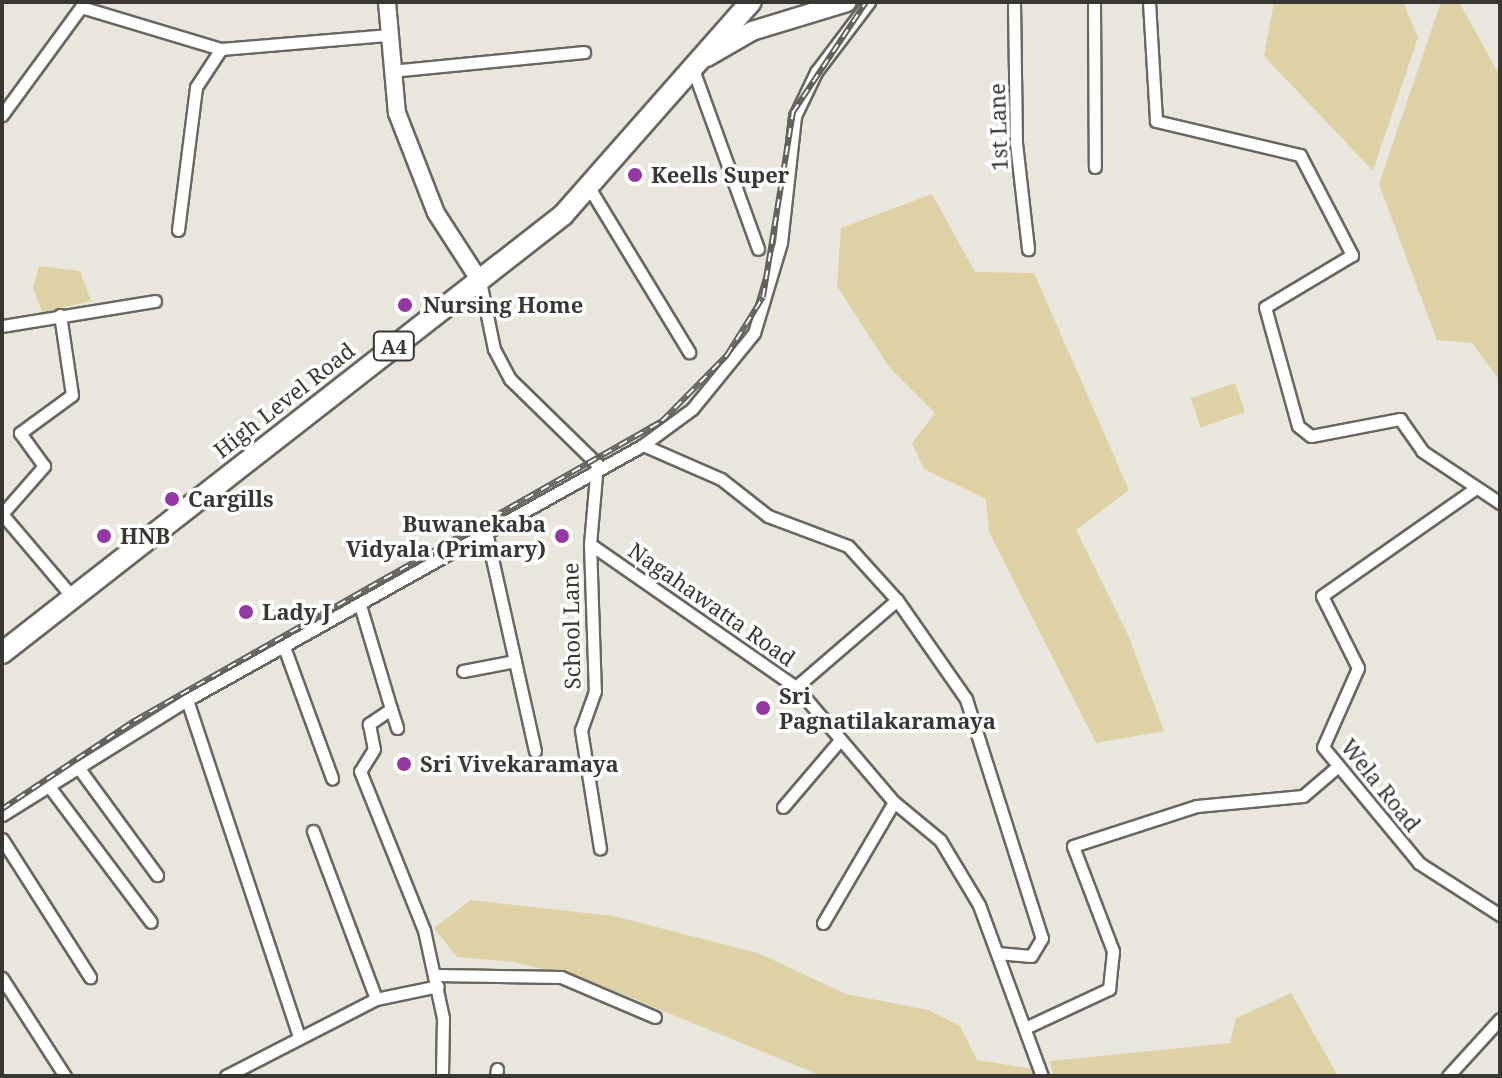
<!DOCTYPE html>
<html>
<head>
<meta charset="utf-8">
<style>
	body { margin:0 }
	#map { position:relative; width:1502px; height:1078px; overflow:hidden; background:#e9e7dd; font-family:"Noto Serif",serif }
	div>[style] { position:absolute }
	.green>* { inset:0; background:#ddd1a5; transform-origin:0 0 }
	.roads { filter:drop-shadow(2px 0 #69675f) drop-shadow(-2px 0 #69675f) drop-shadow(0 2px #69675f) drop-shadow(0 -2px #69675f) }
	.street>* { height:11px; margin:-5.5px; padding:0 5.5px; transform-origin:5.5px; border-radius:5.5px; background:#fff }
	.secondary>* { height:16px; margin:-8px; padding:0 8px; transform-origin:8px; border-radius:8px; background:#fff }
	.primary>* { height:18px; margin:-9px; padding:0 9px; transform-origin:9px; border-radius:9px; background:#fff }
	.highway>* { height:20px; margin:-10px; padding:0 10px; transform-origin:10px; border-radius:10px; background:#fff }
	.rail>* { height:6px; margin-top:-3px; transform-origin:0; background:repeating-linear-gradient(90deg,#fff 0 9px,#62615c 0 18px); box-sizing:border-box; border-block:2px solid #62615c }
	.dots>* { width:22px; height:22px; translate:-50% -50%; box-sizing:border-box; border:4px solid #fff; border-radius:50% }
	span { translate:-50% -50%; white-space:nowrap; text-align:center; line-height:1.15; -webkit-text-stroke:7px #fff; paint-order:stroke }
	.shield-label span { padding:2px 6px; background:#fff; border:2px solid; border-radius:6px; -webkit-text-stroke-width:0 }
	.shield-label { font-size:20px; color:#383733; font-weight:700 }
	.street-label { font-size:22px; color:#383733 }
	.poi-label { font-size:22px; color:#383733; font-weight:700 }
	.left { translate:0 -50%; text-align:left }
	.right { translate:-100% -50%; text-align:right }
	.frame { position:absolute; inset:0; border:4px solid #383733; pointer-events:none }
</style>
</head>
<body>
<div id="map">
	<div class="green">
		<div style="clip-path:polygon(1274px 2px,1403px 2px,1418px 37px,1373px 171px,1264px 56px)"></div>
		<div style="clip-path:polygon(1441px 2px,1459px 2px,1500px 76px,1500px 381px,1472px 343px,1437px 340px,1379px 184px)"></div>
		<div style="clip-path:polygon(932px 194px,975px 272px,1034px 273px,1129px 490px,1076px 530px,1128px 635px,1164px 731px,1096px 743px,989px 532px,986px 499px,924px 469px,912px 443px,935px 413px,889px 367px,837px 286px,841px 228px)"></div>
		<div style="clip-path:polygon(39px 266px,80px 271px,91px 301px,42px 312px,33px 288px)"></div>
		<div style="left:1235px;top:383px;width:31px;height:47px;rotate:71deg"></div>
		<div style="clip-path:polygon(471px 900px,613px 916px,758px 953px,846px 994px,928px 1010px,960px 1026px,977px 1060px,1034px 1069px,1036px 1076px,822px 1076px,590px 981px,514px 962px,457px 957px,434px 928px)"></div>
		<div style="clip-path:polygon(1291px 993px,1338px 1076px,1053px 1076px,1050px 1061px,1230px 1043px,1236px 1018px)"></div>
	</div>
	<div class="roads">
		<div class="street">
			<div style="left:1014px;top:2px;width:141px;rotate:89.2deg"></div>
			<div style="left:1016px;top:143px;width:107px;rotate:83.5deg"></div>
			<div style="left:1094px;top:2px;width:165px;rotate:89.7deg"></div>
			<div style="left:1149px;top:2px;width:119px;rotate:86.6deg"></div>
			<div style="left:1156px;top:121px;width:148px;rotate:13.3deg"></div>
			<div style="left:1300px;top:155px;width:113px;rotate:62.5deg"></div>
			<div style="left:1352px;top:255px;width:101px;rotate:149.1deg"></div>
			<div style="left:1265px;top:307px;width:123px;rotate:74.5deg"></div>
			<div style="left:1298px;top:426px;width:16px;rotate:38deg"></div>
			<div style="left:1311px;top:436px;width:91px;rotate:-10.8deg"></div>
			<div style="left:1400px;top:419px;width:39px;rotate:55deg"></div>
			<div style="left:1422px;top:451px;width:94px;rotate:33.7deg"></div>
			<div style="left:81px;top:7px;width:146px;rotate:16.7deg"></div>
			<div style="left:221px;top:49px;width:169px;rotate:-4.8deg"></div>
			<div style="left:391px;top:71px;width:194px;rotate:-5.6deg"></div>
			<div style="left:694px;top:72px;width:188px;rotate:70.1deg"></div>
			<div style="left:2px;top:115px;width:139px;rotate:-53.8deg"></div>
			<div style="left:590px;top:189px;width:191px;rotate:58.7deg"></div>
			<div style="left:178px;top:230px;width:144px;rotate:-82.8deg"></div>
			<div style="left:196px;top:87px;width:45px;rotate:-56.7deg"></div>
			<div style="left:480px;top:281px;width:69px;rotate:78.4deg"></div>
			<div style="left:494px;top:349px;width:34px;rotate:62deg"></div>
			<div style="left:510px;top:379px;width:122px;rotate:44.3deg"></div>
			<div style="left:597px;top:464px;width:80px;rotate:95deg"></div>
			<div style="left:590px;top:544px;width:251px;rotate:34.8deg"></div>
			<div style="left:796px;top:687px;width:151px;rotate:49.6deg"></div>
			<div style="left:894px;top:802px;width:60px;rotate:39.6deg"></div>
			<div style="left:940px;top:840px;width:76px;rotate:59deg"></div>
			<div style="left:979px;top:905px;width:182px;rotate:69.8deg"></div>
			<div style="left:2px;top:326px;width:155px;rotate:-9.3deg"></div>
			<div style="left:643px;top:445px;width:85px;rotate:23.6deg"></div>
			<div style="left:721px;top:479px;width:60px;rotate:38.2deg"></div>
			<div style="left:768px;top:516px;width:85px;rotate:20.6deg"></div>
			<div style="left:848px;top:546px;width:73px;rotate:47.8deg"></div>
			<div style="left:897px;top:600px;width:133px;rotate:139.3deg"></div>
			<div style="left:1476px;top:488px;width:188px;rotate:145deg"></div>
			<div style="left:1322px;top:596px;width:80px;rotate:63.4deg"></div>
			<div style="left:1358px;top:668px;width:86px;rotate:113.9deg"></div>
			<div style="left:1323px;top:747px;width:151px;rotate:50.4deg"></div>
			<div style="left:1419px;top:863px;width:96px;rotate:32.7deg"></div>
			<div style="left:2px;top:514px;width:64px;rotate:-48.8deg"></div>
			<div style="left:44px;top:466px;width:41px;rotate:-126deg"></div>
			<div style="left:20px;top:433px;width:64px;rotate:-36.2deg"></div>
			<div style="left:72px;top:395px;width:81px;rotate:-98.5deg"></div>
			<div style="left:2px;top:514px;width:111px;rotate:49.7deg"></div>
			<div style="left:487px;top:536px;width:220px;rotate:77.4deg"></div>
			<div style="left:590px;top:544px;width:147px;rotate:88.1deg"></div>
			<div style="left:595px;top:691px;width:41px;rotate:109.7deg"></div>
			<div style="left:581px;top:730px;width:120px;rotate:80.9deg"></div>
			<div style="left:897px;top:600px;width:121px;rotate:55.1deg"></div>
			<div style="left:966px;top:699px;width:251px;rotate:72.4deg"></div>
			<div style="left:1042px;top:938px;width:21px;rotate:121deg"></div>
			<div style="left:1031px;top:956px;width:34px;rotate:-175deg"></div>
			<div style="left:360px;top:605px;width:109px;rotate:73.4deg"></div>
			<div style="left:391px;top:709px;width:27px;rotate:146deg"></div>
			<div style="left:369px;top:724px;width:25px;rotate:79deg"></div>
			<div style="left:374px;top:749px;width:26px;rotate:122deg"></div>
			<div style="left:360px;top:771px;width:171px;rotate:68.1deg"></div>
			<div style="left:424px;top:930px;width:90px;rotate:77.8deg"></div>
			<div style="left:443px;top:1018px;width:58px;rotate:91deg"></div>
			<div style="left:284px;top:647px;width:140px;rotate:69.9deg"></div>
			<div style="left:463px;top:671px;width:53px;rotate:-10.9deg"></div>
			<div style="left:187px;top:700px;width:354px;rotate:71.6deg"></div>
			<div style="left:391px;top:709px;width:20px;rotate:72deg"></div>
			<div style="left:78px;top:767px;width:134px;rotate:53.8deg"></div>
			<div style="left:48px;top:785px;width:171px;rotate:53.1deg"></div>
			<div style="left:783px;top:807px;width:88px;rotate:-49.6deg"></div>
			<div style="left:2px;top:815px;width:218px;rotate:-31.9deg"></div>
			<div style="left:187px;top:700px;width:522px;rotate:-29.21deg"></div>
			<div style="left:643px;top:445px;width:61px;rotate:-36.3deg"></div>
			<div style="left:692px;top:409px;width:98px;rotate:-50.8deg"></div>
			<div style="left:754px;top:333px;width:94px;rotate:-73.3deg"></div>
			<div style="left:781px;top:243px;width:128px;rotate:-83.7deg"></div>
			<div style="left:795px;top:116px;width:49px;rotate:-64.5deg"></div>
			<div style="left:816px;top:72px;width:88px;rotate:-52.9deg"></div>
			<div style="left:313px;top:831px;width:179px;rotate:69.4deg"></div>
			<div style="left:2px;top:839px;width:164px;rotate:57.5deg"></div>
			<div style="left:823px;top:923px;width:140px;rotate:-59.6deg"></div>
			<div style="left:436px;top:975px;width:125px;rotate:0.9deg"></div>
			<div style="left:561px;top:977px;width:102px;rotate:23.1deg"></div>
			<div style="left:2px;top:978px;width:117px;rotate:57.3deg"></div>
			<div style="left:1025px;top:1028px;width:93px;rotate:-24.9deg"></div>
			<div style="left:1109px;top:989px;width:38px;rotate:-84deg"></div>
			<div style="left:1113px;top:951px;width:112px;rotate:-110.9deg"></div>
			<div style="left:1073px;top:846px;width:130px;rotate:-17.9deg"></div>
			<div style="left:1197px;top:806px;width:106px;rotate:-5.4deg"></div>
			<div style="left:1303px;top:796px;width:45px;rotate:-40.5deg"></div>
			<div style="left:226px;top:1076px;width:169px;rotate:-27.2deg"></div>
			<div style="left:376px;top:999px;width:63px;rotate:-11.8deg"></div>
			<div style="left:496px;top:1076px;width:7px;rotate:-82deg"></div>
			<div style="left:1448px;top:1076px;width:77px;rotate:-47.6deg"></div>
		</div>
		<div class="secondary">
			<div style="left:387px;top:2px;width:111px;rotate:84.9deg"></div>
			<div style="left:397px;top:113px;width:107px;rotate:68.7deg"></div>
			<div style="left:436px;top:213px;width:81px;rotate:57.1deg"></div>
		</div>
		<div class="primary">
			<div style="left:707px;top:57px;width:52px;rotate:-30deg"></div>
			<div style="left:752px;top:31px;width:99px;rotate:-17deg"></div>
		</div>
		<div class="highway">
			<div style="left:2px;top:653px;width:712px;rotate:-37.98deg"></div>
			<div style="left:563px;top:215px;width:284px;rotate:-48.6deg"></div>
		</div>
	</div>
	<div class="rail">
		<div style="left:2px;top:809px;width:159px;rotate:-33.7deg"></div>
		<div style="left:134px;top:721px;width:607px;rotate:-29.6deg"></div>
		<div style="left:662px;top:421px;width:93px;rotate:-45.4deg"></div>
		<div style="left:727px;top:355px;width:68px;rotate:-58.2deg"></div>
		<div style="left:763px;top:297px;width:187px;rotate:-80.8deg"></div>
		<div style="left:793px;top:112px;width:132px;rotate:-56.4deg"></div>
	</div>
	<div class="dots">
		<div style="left:635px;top:175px;background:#9338a4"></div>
		<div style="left:405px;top:305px;background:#9338a4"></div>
		<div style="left:172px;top:499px;background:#9338a4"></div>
		<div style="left:104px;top:536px;background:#9338a4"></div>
		<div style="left:562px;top:536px;background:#9338a4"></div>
		<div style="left:246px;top:612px;background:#9338a4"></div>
		<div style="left:763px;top:708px;background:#9338a4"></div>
		<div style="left:404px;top:764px;background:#9338a4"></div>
	</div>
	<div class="shield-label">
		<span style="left:394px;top:346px">A4</span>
	</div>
	<div class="street-label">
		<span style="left:998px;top:127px;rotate:-92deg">1st Lane</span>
		<span style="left:284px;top:400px;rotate:-38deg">High Level Road</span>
		<span style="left:712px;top:604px;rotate:35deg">Nagahawatta Road</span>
		<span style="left:571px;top:626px;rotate:-91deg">School Lane</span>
		<span style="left:1381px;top:785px;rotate:51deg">Wela Road</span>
	</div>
	<div class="poi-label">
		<span class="left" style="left:651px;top:175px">Keells Super</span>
		<span class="left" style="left:423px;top:305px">Nursing Home</span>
		<span class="left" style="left:188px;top:499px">Cargills</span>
		<span class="right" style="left:546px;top:536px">Buwanekaba<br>Vidyala (Primary)</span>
		<span class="left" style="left:120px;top:536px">HNB</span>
		<span class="left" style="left:262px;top:612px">Lady J</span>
		<span class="left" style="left:779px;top:708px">Sri<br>Pagnatilakaramaya</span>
		<span class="left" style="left:420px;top:764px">Sri Vivekaramaya</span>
	</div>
	<div class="frame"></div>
</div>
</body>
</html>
